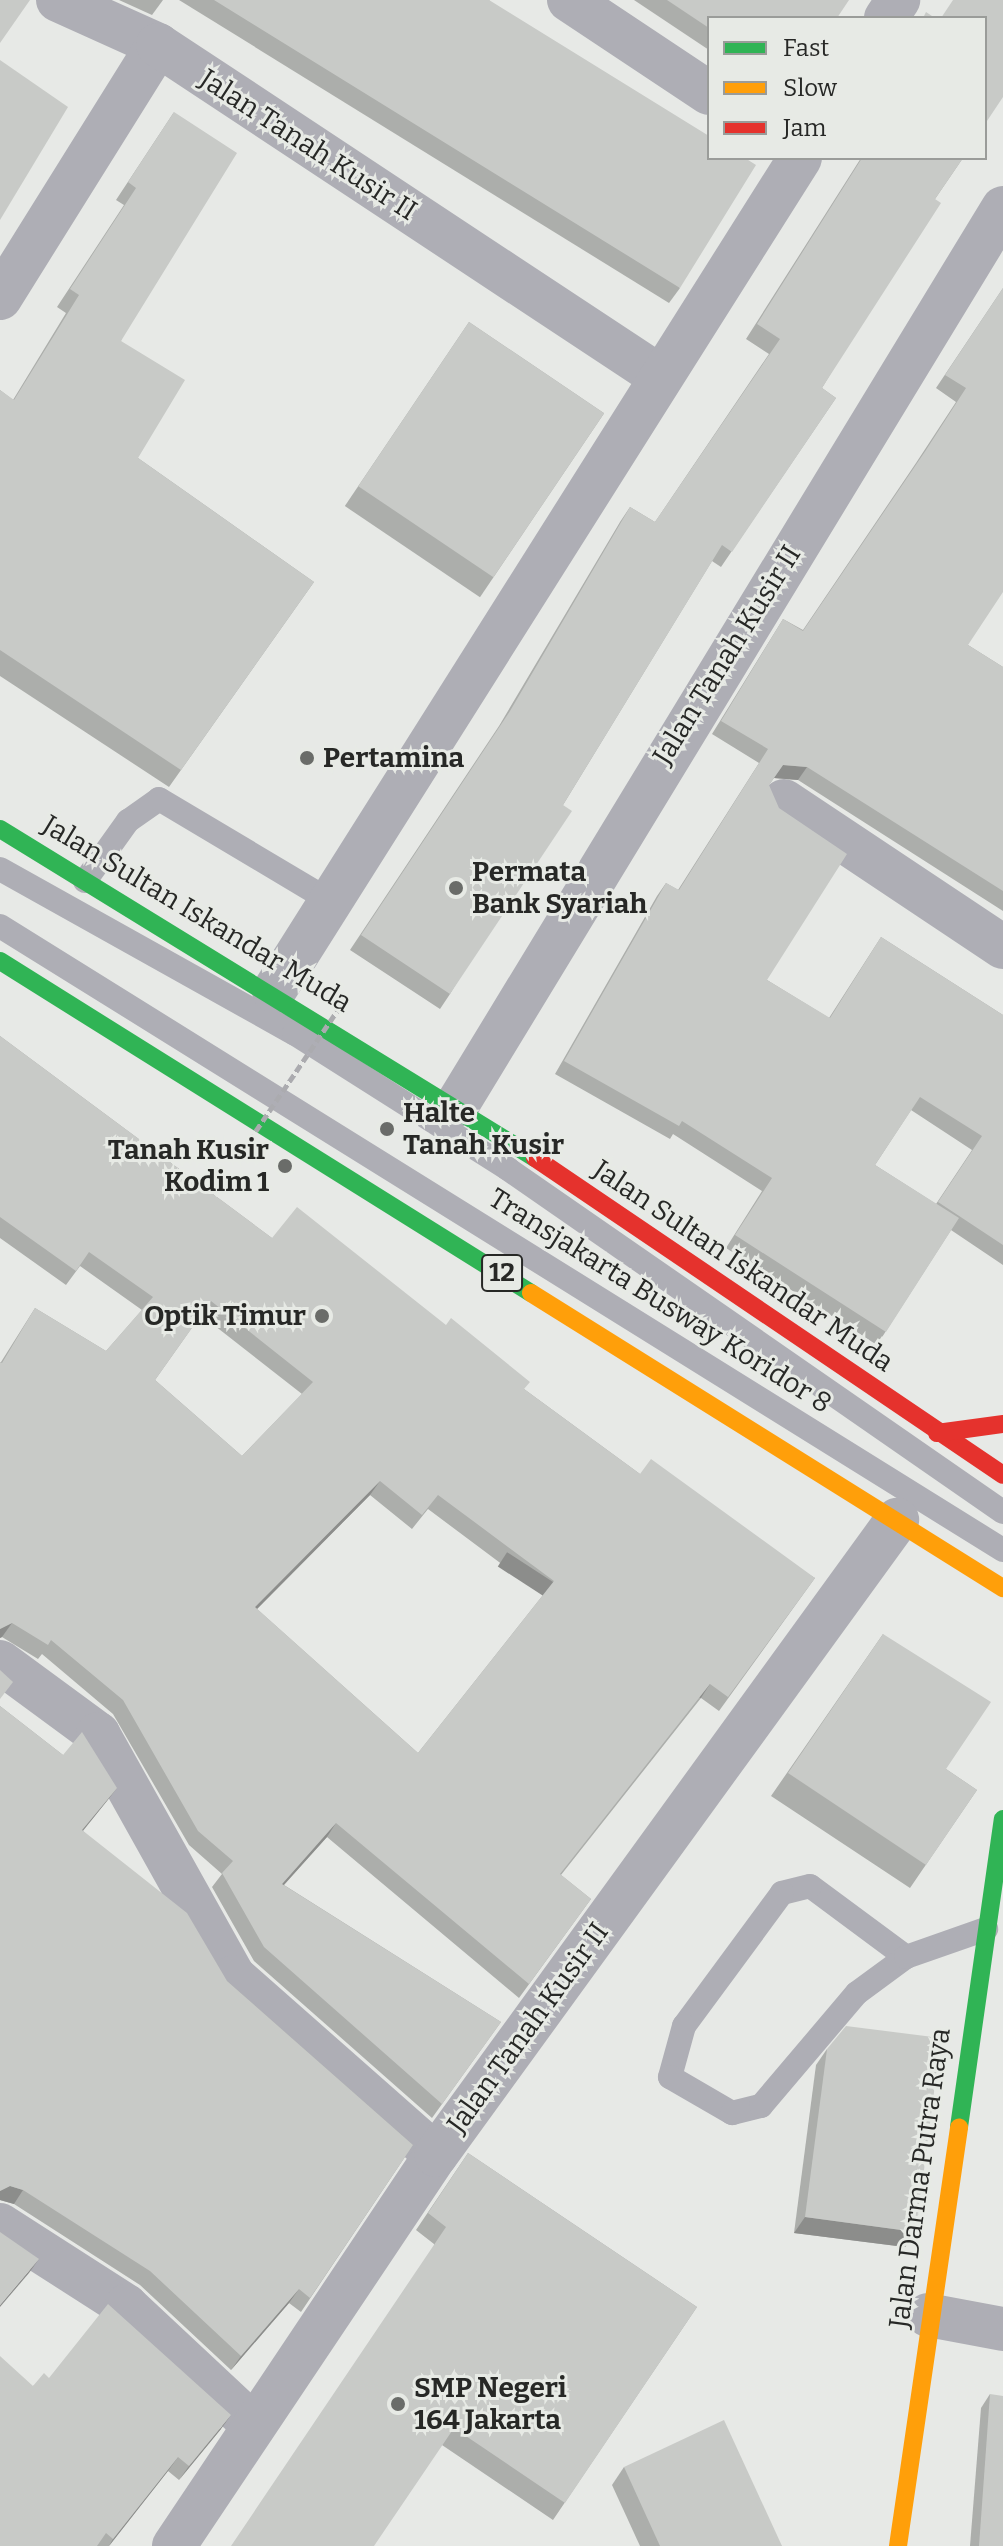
<!DOCTYPE html>
<html>
<head>
<meta charset="utf-8">
<style>
	body { margin:0 }
	#map { position:relative; width:1003px; height:2546px; overflow:hidden; background:#e7e9e6; font-family:Bitter,serif }
	div>[style] { position:absolute }
	.lane>* { height:24px; margin:-12px; padding:0 12px; transform-origin:12px; border-radius:12px; background:#aeaeb5 }
	.street>* { height:44px; margin:-22px; padding:0 22px; transform-origin:22px; border-radius:22px; background:#aeaeb5 }
	.fast>* { height:18px; margin:-9px; padding:0 9px; transform-origin:9px; border-radius:9px; background:#30b455 }
	.slow>* { height:18px; margin:-9px; padding:0 9px; transform-origin:9px; border-radius:9px; background:#ff9f0a }
	.jam>* { height:18px; margin:-9px; padding:0 9px; transform-origin:9px; border-radius:9px; background:#e5322d }
	.path-bridge>* { height:5px; margin-top:-2.5px; transform-origin:0; background:repeating-linear-gradient(90deg,#ababaf 0 8px,transparent 0 12px) }
	.wall>* { inset:0; background:#acaeab; transform-origin:0 0 }
	.shaded-wall>* { inset:0; background:#8c8d8b; transform-origin:0 0 }
	.building>* { inset:0; background:#c8cac7; transform-origin:0 0 }
	.dots>* { width:22px; height:22px; translate:-50% -50%; box-sizing:border-box; border:4px solid #e7eae5; border-radius:50% }
	span { translate:-50% -50%; white-space:nowrap; text-align:center; line-height:1.15; -webkit-text-stroke:6px #e7eae5; paint-order:stroke }
	.shield-label span { padding:2px 6px; background:#e7eae5; border:2px solid; border-radius:6px; -webkit-text-stroke-width:0 }
	.shield-label { font-size:26px; color:#272826; font-weight:700 }
	.street-label { font-size:28px; color:#272826 }
	.poi-label { font-size:28px; color:#272826; font-weight:700 }
	.left { translate:0 -50%; text-align:left }
	.right { translate:-100% -50%; text-align:right }
	.legend { position:absolute; left:707px; top:16px; width:280px; height:144px; box-sizing:border-box; background:#e7eae5; border:2px solid #9a9c99; margin:0; padding:10px 14px; list-style:none; font-size:24px; color:#272826 }
	.legend li { display:flex; align-items:center; gap:16px; height:40px }
	.legend b { width:40px; border:2px solid #9a9c99 }
</style>
</head>
<body>
<div id="map">
	<div class="lane">
		<div style="left:0;top:869px;width:337px;rotate:29.2deg"></div>
		<div style="left:294px;top:1033px;width:254px;rotate:32.4deg"></div>
		<div style="left:508px;top:1169px;width:602px;rotate:34.72deg"></div>
		<div style="left:85px;top:881px;width:74px;rotate:-54.4deg"></div>
		<div style="left:128px;top:821px;width:38px;rotate:-35deg"></div>
		<div style="left:159px;top:799px;width:199px;rotate:30.8deg"></div>
		<div style="left:0;top:926px;width:1181px;rotate:31.89deg"></div>
		<div style="left:906px;top:1957px;width:119px;rotate:-143.5deg"></div>
		<div style="left:810px;top:1886px;width:29px;rotate:166deg"></div>
		<div style="left:782px;top:1893px;width:165px;rotate:126.4deg"></div>
		<div style="left:684px;top:2026px;width:53px;rotate:105.4deg"></div>
		<div style="left:670px;top:2077px;width:72px;rotate:30.1deg"></div>
		<div style="left:732px;top:2113px;width:30px;rotate:-14deg"></div>
		<div style="left:761px;top:2106px;width:148px;rotate:-49.7deg"></div>
		<div style="left:857px;top:1993px;width:61px;rotate:-36.3deg"></div>
		<div style="left:906px;top:1957px;width:85px;rotate:-19.3deg"></div>
	</div>
	<div class="street">
		<div style="left:58px;top:0;width:110px;rotate:24.2deg"></div>
		<div style="left:569px;top:0;width:168px;rotate:33.6deg"></div>
		<div style="left:886px;top:18px;width:22px;rotate:-56deg"></div>
		<div style="left:0;top:298px;width:298px;rotate:-58deg"></div>
		<div style="left:158px;top:45px;width:600px;rotate:33.45deg"></div>
		<div style="left:784px;top:801px;width:263px;rotate:33.7deg"></div>
		<div style="left:274px;top:991px;width:985px;rotate:-57.73deg"></div>
		<div style="left:457px;top:1105px;width:1050px;rotate:-58.67deg"></div>
		<div style="left:0;top:1662px;width:122px;rotate:36.3deg"></div>
		<div style="left:98px;top:1734px;width:278px;rotate:60.8deg"></div>
		<div style="left:234px;top:1977px;width:269px;rotate:41.4deg"></div>
		<div style="left:0;top:2225px;width:150px;rotate:32.7deg"></div>
		<div style="left:126px;top:2306px;width:173px;rotate:43.1deg"></div>
		<div style="left:928px;top:2315px;width:76px;rotate:10.6deg"></div>
		<div style="left:174px;top:2546px;width:471px;rotate:-56.2deg"></div>
		<div style="left:436px;top:2155px;width:785px;rotate:-54.02deg"></div>
	</div>
	<div class="fast">
		<div style="left:0;top:829px;width:628px;rotate:31.59deg"></div>
		<div style="left:0;top:961px;width:626px;rotate:32.02deg"></div>
		<div style="left:959px;top:2127px;width:311px;rotate:-81.9deg"></div>
	</div>
	<div class="slow">
		<div style="left:531px;top:1293px;width:557px;rotate:32.01deg"></div>
		<div style="left:898px;top:2546px;width:423px;rotate:-81.7deg"></div>
	</div>
	<div class="jam">
		<div style="left:535px;top:1158px;width:565px;rotate:34.11deg"></div>
		<div style="left:937px;top:1433px;width:67px;rotate:-7.8deg"></div>
	</div>
	<div class="path-bridge">
		<div style="left:249px;top:1141px;width:175px;rotate:-55.9deg"></div>
	</div>
	<div class="wall">
		<div style="clip-path:polygon(119px 0,163px 0,152px 15px)"></div>
		<div style="clip-path:polygon(179px 0,489px 0,680px 288px,669px 303px)"></div>
		<div style="clip-path:polygon(634px 0,849px 0,709px 18px,709px 50px)"></div>
		<div style="clip-path:polygon(174px 112px,121px 341px,138px 458px,314px 582px,169px 787px,0 676px,0 390px,13px 400px,66px 313px,57px 307px,124px 205px,116px 200px)"></div>
		<div style="clip-path:polygon(861px 158px,963px 158px,935px 199px,822px 388px,836px 398px,721px 567px,712px 561px,563px 805px,450px 994px,440px 1009px,350px 950px,499px 726px,620px 522px,630px 507px,655px 522px,769px 354px,746px 339px)"></div>
		<div style="clip-path:polygon(evenodd,1003px 288px,968px 645px,1003px 667px,1003px 911px,798px 780px,774px 778px,769px 785px,767px 980px,829px 1018px,881px 937px,1003px 1015px,1003px 1265px,951px 1230px,877px 1345px,726px 1248px,762px 1191px,673px 1134px,670px 1139px,555px 1074px,657px 896px,666px 883px,678px 890px,759px 763px,712px 734px,783px 619px,803px 630px,916px 463px,956px 402px,936px 388px,1003px 288px,911px 1110px,972px 1150px,936px 1204px,875px 1165px,911px 1110px)"></div>
		<div style="left:469px;top:322px;width:163px;height:222px;rotate:34deg"></div>
		<div style="clip-path:polygon(evenodd,0 1036px,272px 1238px,524px 1389px,640px 1474px,815px 1578px,719px 1711px,701px 1698px,561px 1875px,591px 1899px,519px 1998px,327px 1837px,284px 1885px,501px 2022px,432px 2118px,254px 1961px,212px 1887px,222px 1874px,189px 1845px,113px 1714px,42px 1654px,38px 1659px,2px 1637px,0 1638px,0 1362px,1px 1362px,35px 1308px,106px 1351px,142px 1310px,80px 1266px,66px 1285px,0 1238px,0 1036px,201px 1315px,302px 1394px,242px 1456px,155px 1380px,201px 1315px,0 1036px,370px 1495px,412px 1529px,428px 1509px,543px 1595px,418px 1753px,257px 1609px,370px 1495px)"></div>
		<div style="clip-path:polygon(883px 1634px,946px 1769px,977px 1790px,910px 1888px,771px 1796px)"></div>
		<div style="clip-path:polygon(0 1706px,63px 1755px,117px 1788px,83px 1831px,227px 1981px,413px 2145px,301px 2312px,289px 2303px,231px 2370px,140px 2285px,14px 2204px,0 2200px)"></div>
		<div style="clip-path:polygon(827px 2049px,916px 2232px,905px 2247px,794px 2233px,816px 2065px)"></div>
		<div style="clip-path:polygon(468px 2153px,697px 2307px,553px 2520px,442px 2445px,434px 2244px,416px 2230px)"></div>
		<div style="clip-path:polygon(49px 2378px,221px 2429px,179px 2480px,168px 2471px,109px 2546px,0 2546px,33px 2386px)"></div>
		<div style="clip-path:polygon(990px 2394px,1003px 2546px,970px 2546px,981px 2408px)"></div>
		<div style="clip-path:polygon(624px 2467px,782px 2546px,640px 2546px,612px 2485px)"></div>
	</div>
	<div class="shaded-wall">
		<div style="clip-path:polygon(783px 765px,807px 767px,798px 780px,774px 778px)"></div>
		<div style="clip-path:polygon(380px 1481px,370px 1495px,245px 1621px,255px 1607px)"></div>
		<div style="clip-path:polygon(12px 1623px,2px 1637px,0 1638px,0 1629px)"></div>
		<div style="left:710px;top:1684px;width:17px;height:242px;rotate:123deg"></div>
		<div style="clip-path:polygon(117px 1788px,107px 1801px,72px 1844px,82px 1830px)"></div>
		<div style="clip-path:polygon(336px 1823px,327px 1837px,272px 1898px,282px 1884px)"></div>
		<div style="clip-path:polygon(10px 2186px,23px 2190px,14px 2204px,0 2200px,0 2191px)"></div>
		<div style="clip-path:polygon(805px 2217px,916px 2232px,905px 2247px,794px 2233px)"></div>
		<div style="clip-path:polygon(39px 2259px,29px 2273px,0 2307px,0 2305px)"></div>
		<div style="clip-path:polygon(299px 2289px,289px 2303px,231px 2370px,241px 2356px)"></div>
		<div style="clip-path:polygon(231px 2415px,221px 2429px,179px 2480px,189px 2466px)"></div>
		<div style="clip-path:polygon(178px 2457px,168px 2471px,109px 2546px,113px 2539px)"></div>
	</div>
	<div class="building">
		<div style="clip-path:polygon(0 0,30px 0,0 43px)"></div>
		<div style="clip-path:polygon(214px 0,489px 0,709px 136px,709px 158px,745px 158px,756px 165px,680px 288px)"></div>
		<div style="clip-path:polygon(667px 0,849px 0,837px 18px,709px 18px,709px 28px)"></div>
		<div style="clip-path:polygon(953px 0,1003px 0,1003px 97px,985px 124px,985px 18px,941px 18px)"></div>
		<div style="clip-path:polygon(926px 12px,935px 18px,923px 18px)"></div>
		<div style="clip-path:polygon(0 60px,68px 107px,0 220px)"></div>
		<div style="clip-path:polygon(174px 112px,237px 153px,121px 341px,185px 380px,138px 458px,314px 582px,181px 770px,0 650px,0 390px,14px 400px,79px 295px,70px 289px,136px 188px,128px 182px)"></div>
		<div style="clip-path:polygon(862px 158px,963px 158px,935px 199px,941px 203px,822px 388px,836px 398px,732px 552px,722px 545px,563px 805px,572px 811px,450px 994px,361px 935px,510px 711px,630px 507px,655px 522px,780px 339px,757px 324px)"></div>
		<div style="clip-path:polygon(1003px 288px,1003px 592px,968px 645px,1003px 667px,1003px 891px,807px 767px,783px 765px,769px 785px,779px 808px,847px 854px,767px 980px,830px 1018px,881px 937px,1003px 1015px,1003px 1245px,938px 1202px,982px 1136px,920px 1097px,875px 1165px,959px 1218px,886px 1332px,735px 1235px,772px 1178px,682px 1121px,679px 1126px,564px 1061px,666px 883px,679px 890px,768px 749px,721px 721px,783px 619px,803px 631px,926px 450px,966px 388px,945px 375px)"></div>
		<div style="left:469px;top:322px;width:163px;height:198px;rotate:34deg"></div>
		<div style="clip-path:polygon(evenodd,0 1036px,272px 1238px,297px 1207px,446px 1325px,451px 1318px,530px 1382px,524px 1389px,640px 1474px,651px 1459px,815px 1578px,728px 1697px,710px 1684px,560px 1874px,591px 1899px,529px 1984px,336px 1823px,282px 1884px,501px 2022px,442px 2104px,264px 1947px,222px 1873px,233px 1861px,198px 1831px,123px 1700px,51px 1640px,48px 1645px,12px 1623px,0 1629px,0 1362px,2px 1363px,35px 1308px,106px 1351px,153px 1297px,89px 1252px,76px 1271px,0 1217px,0 1036px,211px 1301px,313px 1382px,242px 1456px,155px 1380px,211px 1301px,0 1036px,380px 1481px,422px 1515px,438px 1495px,554px 1581px,418px 1753px,255px 1607px,380px 1481px)"></div>
		<div style="clip-path:polygon(883px 1634px,991px 1702px,946px 1769px,977px 1790px,926px 1865px,788px 1773px)"></div>
		<div style="clip-path:polygon(0 1670px,13px 1682px,0 1699px)"></div>
		<div style="clip-path:polygon(0 1706px,63px 1755px,82px 1732px,117px 1788px,82px 1830px,187px 1913px,227px 1981px,413px 2145px,310px 2298px,299px 2289px,241px 2356px,150px 2271px,23px 2190px,10px 2186px,0 2191px)"></div>
		<div style="clip-path:polygon(846px 2026px,941px 2038px,916px 2232px,805px 2217px,827px 2049px)"></div>
		<div style="clip-path:polygon(468px 2153px,697px 2307px,565px 2503px,454px 2428px,374px 2546px,231px 2546px,446px 2227px,428px 2213px)"></div>
		<div style="clip-path:polygon(0 2232px,39px 2259px,0 2305px)"></div>
		<div style="clip-path:polygon(108px 2304px,231px 2415px,189px 2466px,178px 2457px,113px 2539px,106px 2533px,97px 2546px,0 2546px,0 2356px,33px 2386px,44px 2373px,49px 2378px)"></div>
		<div style="clip-path:polygon(990px 2394px,1003px 2396px,1003px 2546px,979px 2546px)"></div>
		<div style="clip-path:polygon(724px 2420px,782px 2546px,660px 2546px,624px 2467px)"></div>
	</div>
	<div class="dots">
		<div style="left:307px;top:758px;background:#6a6c69"></div>
		<div style="left:456px;top:888px;background:#6a6c69"></div>
		<div style="left:387px;top:1129px;background:#6a6c69"></div>
		<div style="left:285px;top:1166px;background:#6a6c69"></div>
		<div style="left:322px;top:1316px;background:#6a6c69"></div>
		<div style="left:398px;top:2404px;background:#6a6c69"></div>
	</div>
	<div class="shield-label">
		<span style="left:502px;top:1273px">12</span>
	</div>
	<div class="street-label">
		<span style="left:308px;top:145px;rotate:33deg">Jalan Tanah Kusir II</span>
		<span style="left:727px;top:655px;rotate:-58deg">Jalan Tanah Kusir II</span>
		<span style="left:197px;top:914px;rotate:31deg">Jalan Sultan Iskandar Muda</span>
		<span style="left:743px;top:1266px;rotate:34deg">Jalan Sultan Iskandar Muda</span>
		<span style="left:660px;top:1301px;rotate:32deg">Transjakarta Busway Koridor 8</span>
		<span style="left:528px;top:2028px;rotate:-54deg">Jalan Tanah Kusir II</span>
		<span style="left:920px;top:2178px;rotate:-82deg">Jalan Darma Putra Raya</span>
	</div>
	<div class="poi-label">
		<span class="left" style="left:323px;top:758px">Pertamina</span>
		<span class="left" style="left:472px;top:888px">Permata<br>Bank Syariah</span>
		<span class="left" style="left:403px;top:1129px">Halte<br>Tanah Kusir</span>
		<span class="right" style="left:269px;top:1166px">Tanah Kusir<br>Kodim 1</span>
		<span class="right" style="left:306px;top:1316px">Optik Timur</span>
		<span class="left" style="left:414px;top:2404px">SMP Negeri<br>164 Jakarta</span>
	</div>
	<ul class="legend">
	<li><b style="height:10px;background:#30b455"></b>Fast</li>
	<li><b style="height:10px;background:#ff9f0a"></b>Slow</li>
	<li><b style="height:10px;background:#e5322d"></b>Jam</li>
	</ul>
</div>
</body>
</html>
